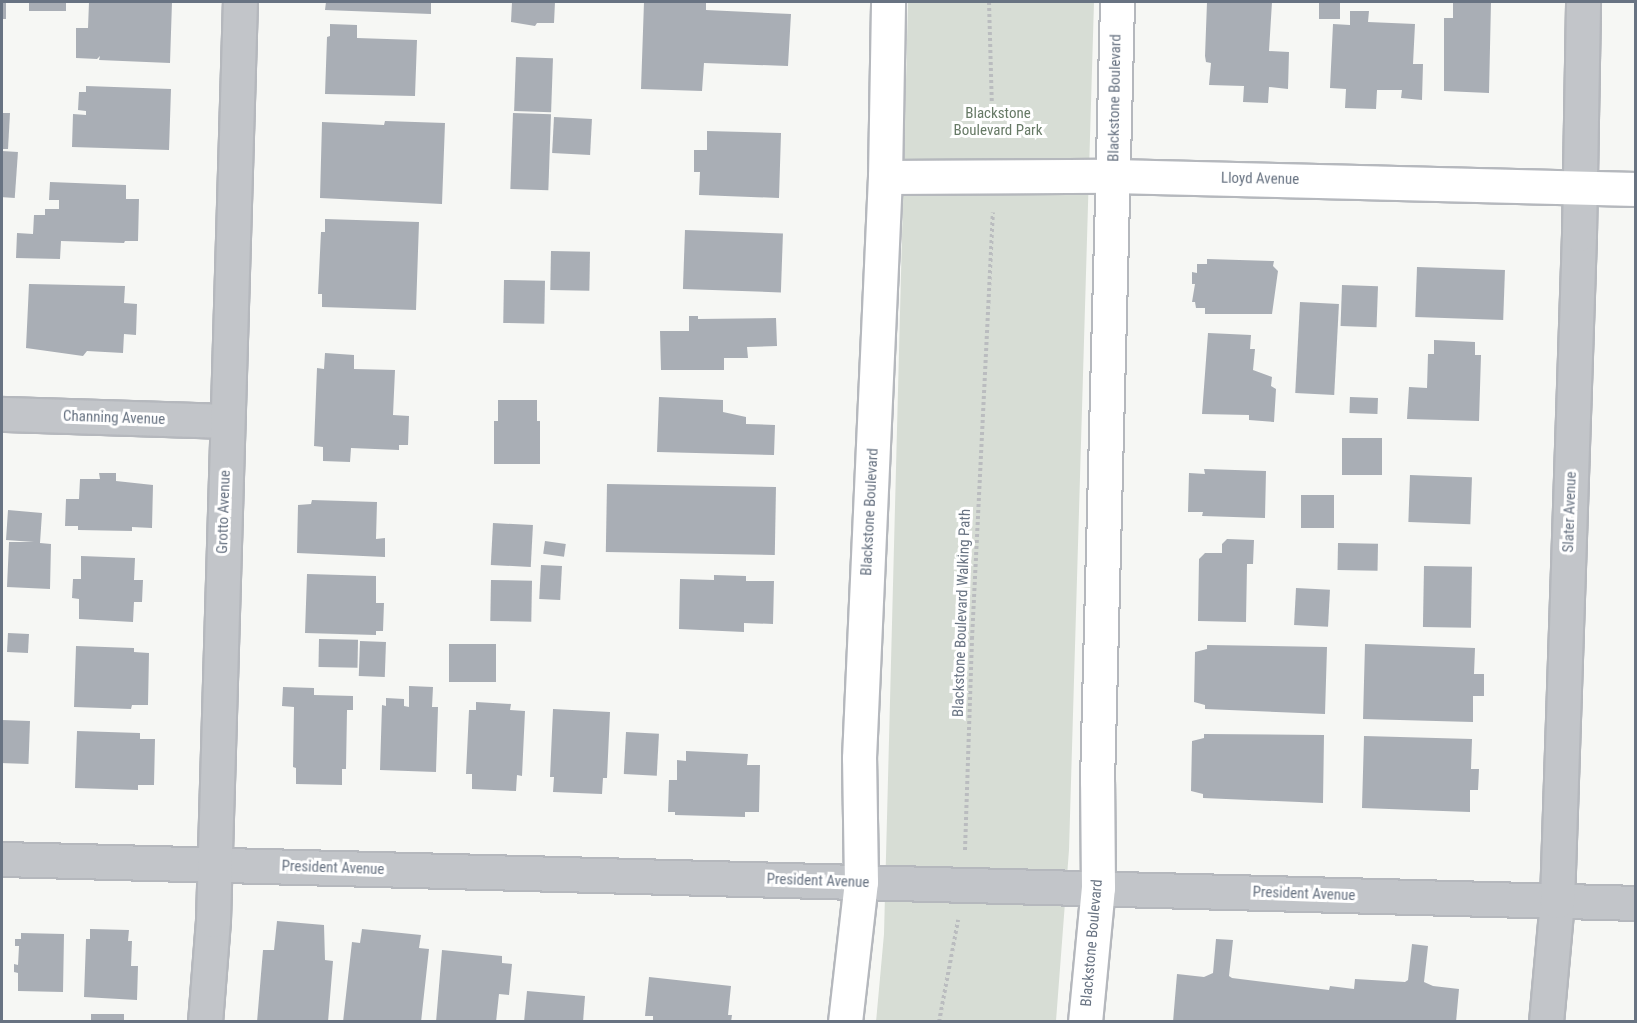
<!DOCTYPE html>
<html>
<head>
<meta charset="utf-8">
<style>
	body { margin:0 }
	#map { position:relative; width:1637px; height:1023px; overflow:hidden; background:#f6f7f4; font-family:"Roboto Condensed",sans-serif }
	div>[style] { position:absolute }
	.green>* { inset:0; background:#d7ddd5 }
	.building>* { inset:0; background:#a9aeb5; transform-origin:0 0 }
	.path>* { height:4px; margin-top:-2px; transform-origin:0; background:repeating-linear-gradient(90deg,#babcbf 0 3px,transparent 0 6px) }
	.roads { filter:drop-shadow(2px 0 #b5b8bd) drop-shadow(-2px 0 #b5b8bd) drop-shadow(0 2px #b5b8bd) drop-shadow(0 -2px #b5b8bd) }
	.street>* { height:33px; margin:-16.5px; padding:0 16.5px; transform-origin:16.5px; border-radius:16.5px; background:#c2c5c9 }
	.secondary>* { height:33px; margin:-16.5px; padding:0 16.5px; transform-origin:16.5px; border-radius:16.5px; background:#fff }
	span { translate:-50% -50%; white-space:nowrap; text-align:center; line-height:1.15; -webkit-text-stroke:6px #fff; paint-order:stroke }
	.street-label { font-size:15px; color:#687382 }
	.park-label { font-size:15px; color:#677a66 }
	.frame { position:absolute; inset:0; border:3px solid #687382; pointer-events:none }
</style>
</head>
<body>
<div id="map">
	<div class="green">
		<div style="clip-path:polygon(908px 2px,1094px 2px,1069px 850px,1056px 1021px,876px 1022px,884px 934px)"></div>
	</div>
	<div class="building">
		<div style="left:2px;top:2px;width:4px;height:17px"></div>
		<div style="left:29px;top:2px;width:37px;height:9px"></div>
		<div style="clip-path:polygon(89px 2px,172px 2px,170px 63px,99px 60px,100px 56px,97px 59px,76px 58px,76px 28px,88px 28px)"></div>
		<div style="clip-path:polygon(326px 2px,431px 2px,431px 14px,325px 10px)"></div>
		<div style="clip-path:polygon(512px 2px,555px 2px,554px 23px,537px 23px,535px 26px,511px 22px)"></div>
		<div style="clip-path:polygon(644px 2px,706px 2px,706px 10px,791px 14px,788px 66px,704px 63px,702px 91px,641px 89px)"></div>
		<div style="clip-path:polygon(1207px 2px,1272px 2px,1269px 51px,1289px 52px,1288px 89px,1269px 87px,1268px 103px,1243px 102px,1244px 86px,1209px 85px,1211px 63px,1206px 62px,1205px 56px)"></div>
		<div style="left:1319px;top:2px;width:21px;height:17px"></div>
		<div style="clip-path:polygon(1453px 2px,1491px 2px,1489px 93px,1444px 91px,1444px 18px,1453px 18px)"></div>
		<div style="clip-path:polygon(1350px 11px,1369px 11px,1368px 22px,1415px 24px,1413px 64px,1423px 64px,1422px 100px,1401px 98px,1402px 90px,1377px 90px,1376px 109px,1345px 108px,1346px 89px,1330px 88px,1333px 24px,1350px 25px)"></div>
		<div style="clip-path:polygon(330px 24px,357px 25px,357px 38px,417px 40px,415px 96px,325px 94px,327px 37px,330px 36px)"></div>
		<div style="left:516px;top:57px;width:37px;height:54px;rotate:2deg"></div>
		<div style="clip-path:polygon(86px 86px,171px 89px,169px 150px,72px 147px,73px 114px,86px 115px,86px 111px,78px 110px,79px 92px,86px 92px)"></div>
		<div style="clip-path:polygon(2px 113px,10px 113px,8px 149px,2px 149px)"></div>
		<div style="left:513px;top:113px;width:38px;height:76px;rotate:2deg"></div>
		<div style="left:554px;top:117px;width:38px;height:36px;rotate:3deg"></div>
		<div style="clip-path:polygon(385px 121px,445px 123px,442px 204px,320px 198px,322px 122px,384px 125px)"></div>
		<div style="clip-path:polygon(707px 131px,781px 133px,779px 198px,699px 195px,700px 172px,694px 172px,694px 150px,707px 150px)"></div>
		<div style="left:2px;top:151px;width:16px;height:46px;rotate:4deg"></div>
		<div style="clip-path:polygon(50px 182px,126px 185px,126px 199px,139px 199px,138px 241px,125px 241px,124px 243px,61px 241px,60px 259px,16px 258px,17px 233px,33px 234px,34px 215px,45px 215px,45px 209px,59px 209px,59px 200px,49px 200px)"></div>
		<div style="clip-path:polygon(325px 219px,419px 222px,416px 310px,322px 307px,322px 294px,318px 294px,321px 232px,325px 232px)"></div>
		<div style="left:685px;top:230px;width:98px;height:59px;rotate:2deg"></div>
		<div style="left:551px;top:251px;width:39px;height:39px;rotate:1deg"></div>
		<div style="clip-path:polygon(1207px 259px,1274px 261px,1273px 266px,1278px 271px,1272px 314px,1205px 314px,1205px 308px,1196px 308px,1195px 302px,1192px 302px,1195px 284px,1192px 284px,1192px 272px,1197px 273px,1197px 264px,1207px 264px)"></div>
		<div style="left:1417px;top:267px;width:88px;height:50px;rotate:2deg"></div>
		<div style="left:504px;top:280px;width:41px;height:43px;rotate:1deg"></div>
		<div style="clip-path:polygon(29px 284px,125px 286px,124px 303px,137px 304px,136px 335px,124px 334px,123px 353px,87px 351px,83px 356px,26px 348px)"></div>
		<div style="left:1342px;top:285px;width:36px;height:41px;rotate:2deg"></div>
		<div style="left:1300px;top:302px;width:39px;height:91px;rotate:3deg"></div>
		<div style="clip-path:polygon(689px 316px,698px 316px,698px 319px,776px 318px,777px 346px,747px 347px,748px 358px,724px 358px,724px 370px,661px 370px,660px 331px,689px 331px)"></div>
		<div style="clip-path:polygon(1208px 333px,1251px 335px,1250px 349px,1255px 349px,1253px 370px,1272px 377px,1271px 386px,1276px 389px,1274px 422px,1249px 420px,1249px 415px,1202px 414px)"></div>
		<div style="clip-path:polygon(1434px 340px,1475px 342px,1475px 355px,1481px 355px,1479px 421px,1407px 419px,1409px 387px,1427px 388px,1428px 354px,1434px 354px)"></div>
		<div style="clip-path:polygon(325px 353px,354px 355px,354px 369px,395px 370px,393px 415px,409px 416px,408px 445px,399px 445px,399px 450px,351px 448px,350px 462px,323px 461px,323px 447px,314px 446px,317px 368px,324px 369px)"></div>
		<div style="clip-path:polygon(659px 397px,723px 400px,723px 412px,746px 417px,746px 424px,775px 425px,774px 455px,657px 452px)"></div>
		<div style="left:1350px;top:397px;width:28px;height:16px;rotate:2deg"></div>
		<div style="clip-path:polygon(498px 400px,537px 400px,537px 421px,540px 421px,540px 464px,494px 464px,494px 421px,498px 421px)"></div>
		<div style="left:1342px;top:438px;width:40px;height:37px"></div>
		<div style="clip-path:polygon(1204px 469px,1266px 471px,1265px 518px,1202px 516px,1203px 512px,1188px 512px,1189px 473px,1205px 474px)"></div>
		<div style="clip-path:polygon(99px 473px,116px 473px,116px 481px,153px 485px,152px 528px,132px 527px,132px 531px,78px 530px,78px 526px,65px 526px,66px 499px,79px 499px,80px 479px,100px 479px)"></div>
		<div style="left:1410px;top:475px;width:62px;height:47px;rotate:2deg"></div>
		<div style="left:607px;top:484px;width:169px;height:68px;rotate:1deg"></div>
		<div style="left:1301px;top:495px;width:33px;height:33px"></div>
		<div style="clip-path:polygon(312px 500px,377px 502px,376px 539px,385px 538px,385px 557px,297px 553px,298px 505px,311px 504px)"></div>
		<div style="clip-path:polygon(8px 510px,42px 513px,40px 543px,51px 544px,50px 589px,7px 587px,9px 542px,34px 542px,6px 540px)"></div>
		<div style="left:493px;top:523px;width:40px;height:42px;rotate:3deg"></div>
		<div style="clip-path:polygon(1227px 539px,1254px 540px,1253px 564px,1247px 564px,1246px 622px,1198px 621px,1199px 559px,1205px 553px,1222px 553px,1222px 544px)"></div>
		<div style="left:545px;top:541px;width:21px;height:13px;rotate:8deg"></div>
		<div style="left:1338px;top:543px;width:40px;height:27px;rotate:1deg"></div>
		<div style="clip-path:polygon(81px 556px,135px 558px,134px 580px,143px 580px,142px 602px,134px 602px,133px 622px,79px 619px,79px 599px,72px 598px,73px 579px,81px 579px)"></div>
		<div style="left:541px;top:565px;width:21px;height:34px;rotate:3deg"></div>
		<div style="left:1424px;top:566px;width:48px;height:61px;rotate:1deg"></div>
		<div style="clip-path:polygon(307px 574px,376px 576px,376px 603px,384px 603px,383px 631px,376px 631px,376px 635px,305px 633px)"></div>
		<div style="clip-path:polygon(714px 575px,746px 576px,746px 581px,774px 581px,773px 624px,744px 623px,744px 632px,679px 629px,680px 579px,714px 580px)"></div>
		<div style="left:491px;top:580px;width:41px;height:41px;rotate:1deg"></div>
		<div style="left:1296px;top:588px;width:34px;height:37px;rotate:3deg"></div>
		<div style="left:8px;top:633px;width:21px;height:19px;rotate:3deg"></div>
		<div style="left:319px;top:639px;width:39px;height:28px;rotate:1deg"></div>
		<div style="left:360px;top:641px;width:26px;height:35px;rotate:2deg"></div>
		<div style="left:449px;top:644px;width:47px;height:38px"></div>
		<div style="clip-path:polygon(1365px 644px,1475px 648px,1474px 674px,1484px 674px,1484px 696px,1473px 696px,1473px 722px,1363px 719px)"></div>
		<div style="clip-path:polygon(1207px 645px,1327px 647px,1325px 714px,1205px 709px,1205px 705px,1194px 702px,1195px 652px,1207px 649px)"></div>
		<div style="clip-path:polygon(76px 646px,134px 648px,134px 652px,149px 653px,148px 705px,132px 705px,131px 709px,74px 707px)"></div>
		<div style="clip-path:polygon(409px 686px,433px 687px,432px 707px,438px 707px,436px 772px,380px 770px,382px 705px,386px 706px,386px 698px,404px 699px,404px 706px,409px 707px)"></div>
		<div style="clip-path:polygon(283px 687px,314px 688px,314px 695px,353px 696px,353px 710px,347px 710px,346px 769px,342px 769px,342px 785px,296px 784px,296px 768px,293px 767px,294px 707px,282px 706px)"></div>
		<div style="clip-path:polygon(476px 702px,511px 704px,510px 710px,525px 711px,522px 776px,517px 775px,516px 791px,472px 789px,472px 774px,466px 774px,469px 710px,476px 710px)"></div>
		<div style="clip-path:polygon(553px 709px,610px 712px,607px 778px,603px 778px,602px 794px,553px 792px,554px 777px,550px 777px)"></div>
		<div style="left:2px;top:720px;width:28px;height:43px;rotate:2deg"></div>
		<div style="clip-path:polygon(77px 731px,140px 733px,140px 739px,155px 739px,154px 785px,138px 785px,138px 790px,75px 788px)"></div>
		<div style="left:626px;top:732px;width:33px;height:42px;rotate:3deg"></div>
		<div style="clip-path:polygon(1204px 734px,1324px 735px,1323px 803px,1203px 798px,1203px 794px,1191px 791px,1192px 741px,1204px 738px)"></div>
		<div style="clip-path:polygon(1364px 736px,1472px 739px,1471px 769px,1479px 769px,1478px 790px,1470px 790px,1470px 812px,1362px 808px)"></div>
		<div style="clip-path:polygon(686px 751px,748px 754px,747px 765px,760px 765px,759px 812px,745px 812px,745px 817px,675px 815px,675px 812px,668px 812px,669px 780px,677px 780px,677px 760px,686px 761px)"></div>
		<div style="clip-path:polygon(277px 921px,324px 925px,325px 960px,333px 961px,328px 1022px,257px 1022px,263px 950px,274px 950px)"></div>
		<div style="clip-path:polygon(90px 929px,129px 930px,128px 941px,132px 941px,131px 966px,138px 966px,137px 1000px,84px 997px,86px 939px,90px 939px)"></div>
		<div style="clip-path:polygon(362px 929px,421px 935px,419px 948px,429px 949px,421px 1022px,343px 1022px,352px 942px,360px 943px)"></div>
		<div style="clip-path:polygon(21px 933px,64px 934px,63px 992px,18px 991px,18px 973px,14px 972px,14px 964px,18px 965px,19px 946px,15px 946px,15px 939px,21px 939px)"></div>
		<div style="clip-path:polygon(1216px 939px,1233px 940px,1229px 976px,1232px 978px,1329px 990px,1330px 986px,1354px 989px,1355px 979px,1405px 982px,1408px 980px,1412px 944px,1428px 946px,1424px 982px,1433px 986px,1459px 989px,1456px 1022px,1173px 1022px,1177px 974px,1204px 977px,1213px 973px)"></div>
		<div style="clip-path:polygon(442px 950px,502px 956px,502px 963px,512px 964px,509px 995px,499px 994px,496px 1022px,436px 1022px)"></div>
		<div style="clip-path:polygon(649px 977px,731px 986px,728px 1015px,732px 1015px,731px 1022px,653px 1022px,653px 1016px,645px 1016px)"></div>
		<div style="clip-path:polygon(527px 991px,585px 996px,583px 1022px,524px 1022px)"></div>
		<div style="left:91px;top:1014px;width:33px;height:8px"></div>
	</div>
	<div class="path">
		<div style="left:989px;top:2px;width:108px;rotate:88.4deg"></div>
		<div style="left:965px;top:850px;width:211px;rotate:-88.1deg"></div>
		<div style="left:972px;top:639px;width:427px;rotate:-87.2deg"></div>
		<div style="left:939px;top:1022px;width:104px;rotate:-79.4deg"></div>
	</div>
	<div class="roads">
		<div class="street">
			<div style="left:2px;top:414px;width:225px;rotate:1.8deg"></div>
			<div style="left:2px;top:859px;width:1635px;rotate:1.54deg"></div>
			<div style="left:205px;top:1022px;width:102px;rotate:-85.5deg"></div>
			<div style="left:213px;top:920px;width:918px;rotate:-88.32deg"></div>
			<div style="left:1546px;top:1022px;width:121px;rotate:-84.8deg"></div>
			<div style="left:1557px;top:901px;width:667px;rotate:-88.11deg"></div>
			<div style="left:1579px;top:234px;width:232px;rotate:-89deg"></div>
		</div>
		<div class="secondary">
			<div style="left:885px;top:177px;width:228px;rotate:-0.3deg"></div>
			<div style="left:1113px;top:176px;width:523px;rotate:1.42deg"></div>
			<div style="left:845px;top:1022px;width:141px;rotate:-83.5deg"></div>
			<div style="left:861px;top:882px;width:124px;rotate:-90.9deg"></div>
			<div style="left:859px;top:758px;width:582px;rotate:-87.44deg"></div>
			<div style="left:885px;top:177px;width:175px;rotate:-89deg"></div>
			<div style="left:1085px;top:1022px;width:135px;rotate:-84.5deg"></div>
			<div style="left:1098px;top:888px;width:106px;rotate:-90.5deg"></div>
			<div style="left:1097px;top:782px;width:780px;rotate:-88.53deg"></div>
		</div>
	</div>
	<div class="street-label">
		<span style="left:1115px;top:98px;rotate:-89deg">Blackstone Boulevard</span>
		<span style="left:1260px;top:179px;rotate:1deg">Lloyd Avenue</span>
		<span style="left:114px;top:418px;rotate:2deg">Channing Avenue</span>
		<span style="left:224px;top:512px;rotate:-88deg">Grotto Avenue</span>
		<span style="left:870px;top:512px;rotate:-87deg">Blackstone Boulevard</span>
		<span style="left:1570px;top:512px;rotate:-88deg">Slater Avenue</span>
		<span style="left:962px;top:613px;rotate:-88deg">Blackstone Boulevard Walking Path</span>
		<span style="left:333px;top:868px;rotate:2deg">President Avenue</span>
		<span style="left:818px;top:881px;rotate:2deg">President Avenue</span>
		<span style="left:1304px;top:894px;rotate:2deg">President Avenue</span>
		<span style="left:1092px;top:943px;rotate:-85deg">Blackstone Boulevard</span>
	</div>
	<div class="park-label">
		<span style="left:998px;top:122px">Blackstone<br>Boulevard Park</span>
	</div>
	<div class="frame"></div>
</div>
</body>
</html>
